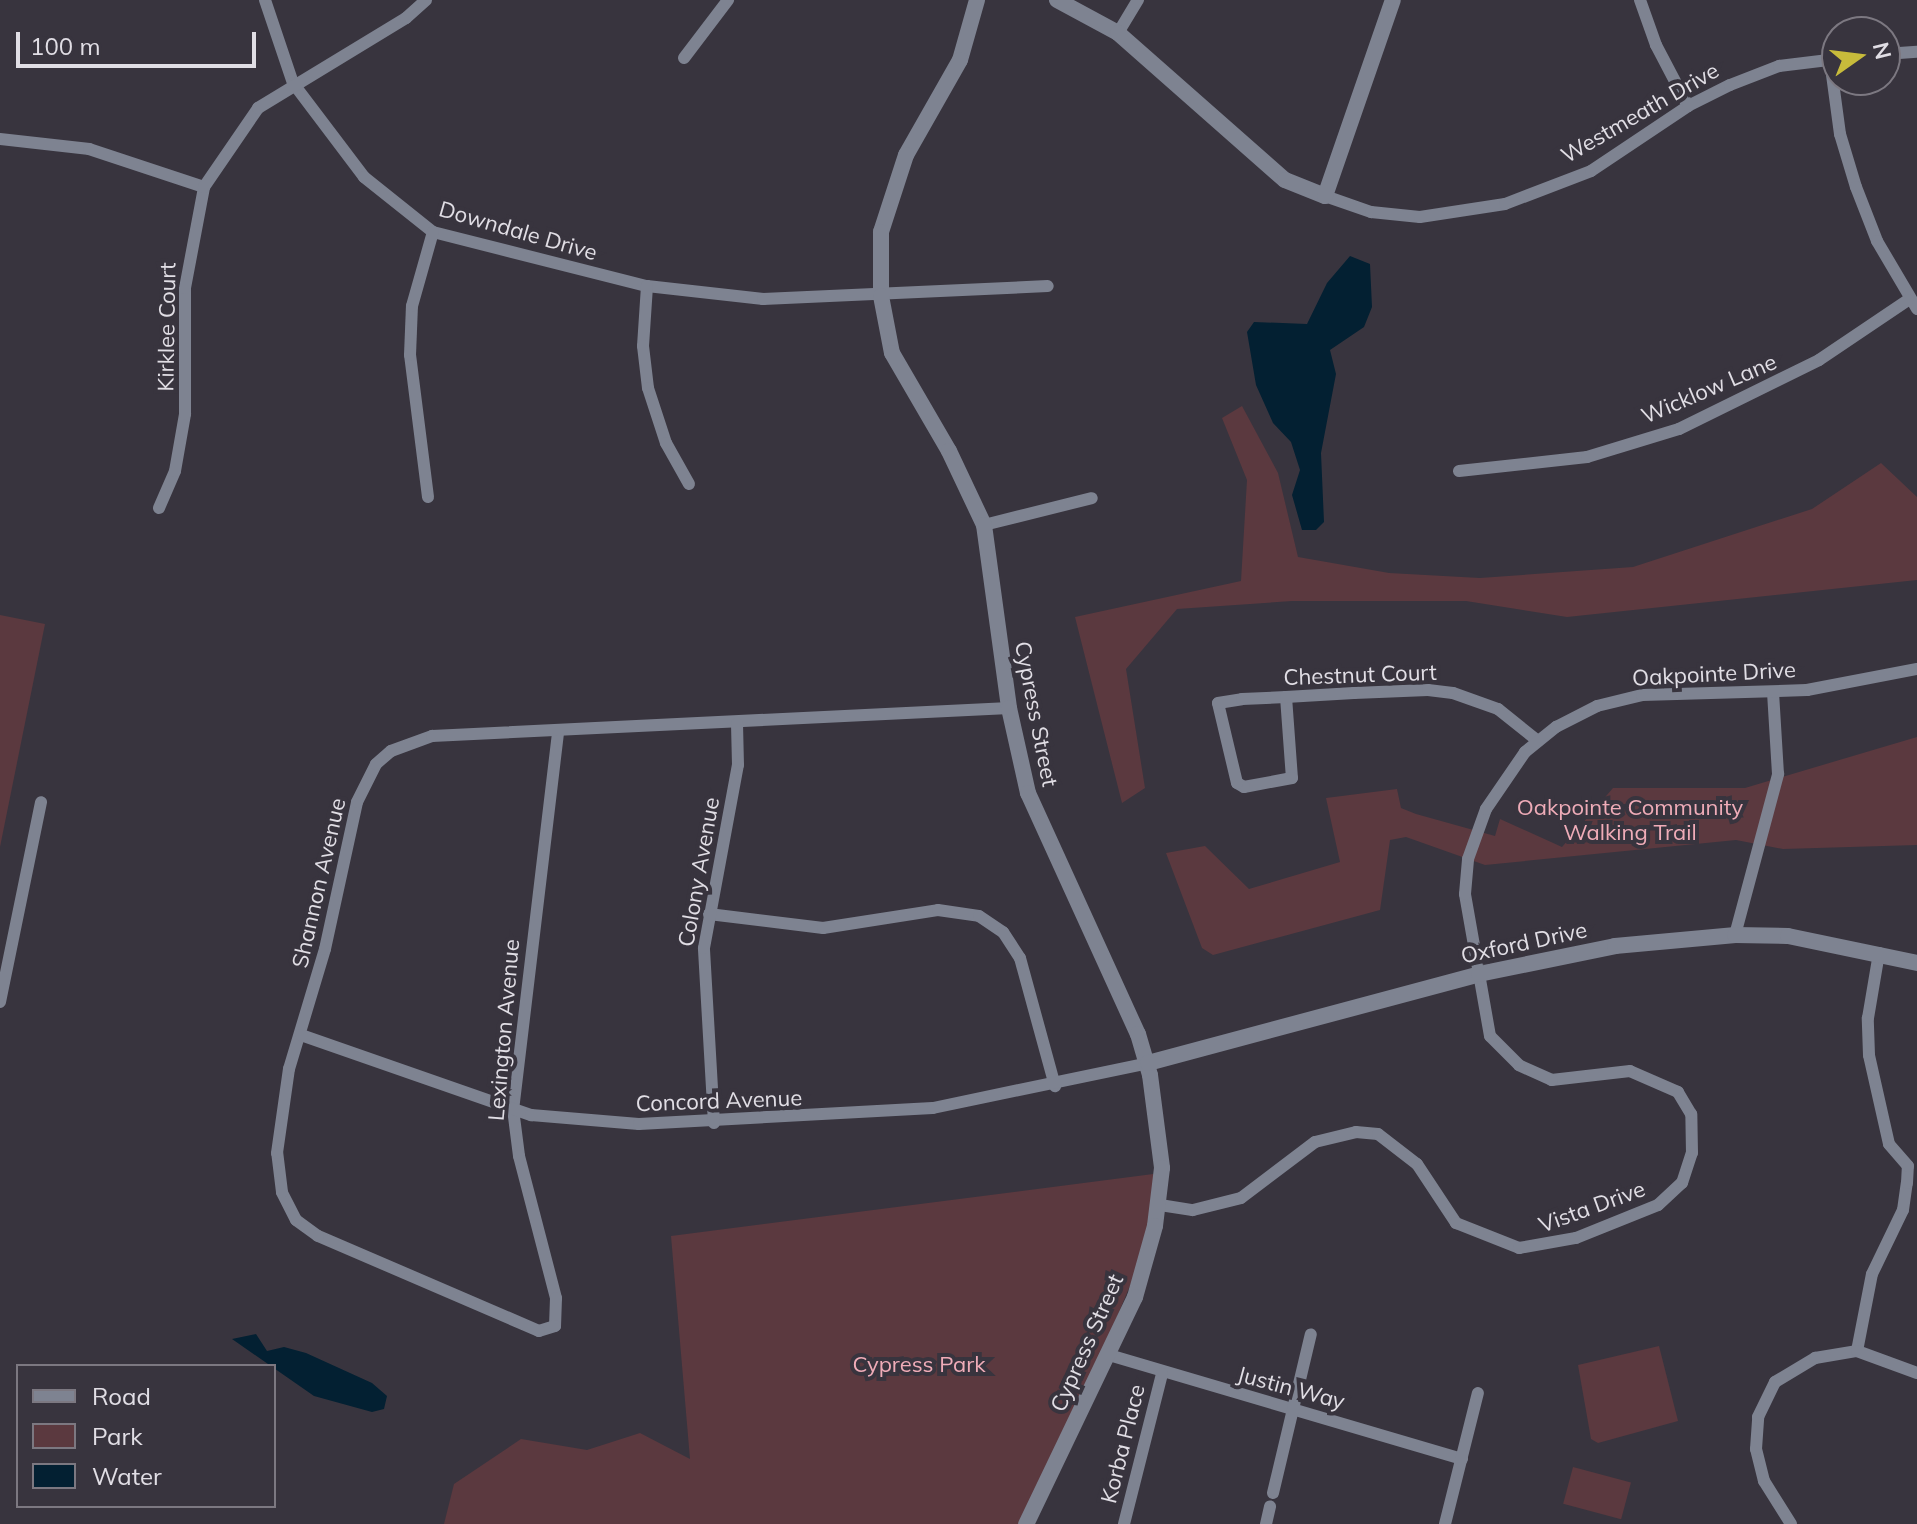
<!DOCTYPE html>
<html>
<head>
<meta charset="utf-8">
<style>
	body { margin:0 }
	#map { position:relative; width:1917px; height:1524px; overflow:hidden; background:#38343e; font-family:Mulish,sans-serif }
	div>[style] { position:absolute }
	.green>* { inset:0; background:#5b393f; transform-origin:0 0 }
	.water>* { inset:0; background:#032032 }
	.minor>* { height:12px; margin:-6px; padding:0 6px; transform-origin:6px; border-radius:6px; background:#7e8391 }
	.tertiary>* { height:16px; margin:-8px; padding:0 8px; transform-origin:8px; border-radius:8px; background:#7e8391 }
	span { translate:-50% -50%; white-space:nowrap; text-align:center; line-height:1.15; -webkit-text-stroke:8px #38343e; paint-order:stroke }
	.street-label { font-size:22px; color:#e1dee5 }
	.park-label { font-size:22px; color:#efacb8 }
	.legend { position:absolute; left:16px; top:1364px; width:260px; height:144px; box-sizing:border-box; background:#38343e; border:2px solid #7c7881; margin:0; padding:10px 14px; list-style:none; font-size:24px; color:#e1dee5 }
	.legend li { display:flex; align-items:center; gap:16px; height:40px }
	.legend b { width:40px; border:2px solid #7c7881 }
	.north { position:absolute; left:1821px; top:16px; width:80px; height:80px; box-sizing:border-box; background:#38343e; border:2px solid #7c7881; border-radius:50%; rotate:76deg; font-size:22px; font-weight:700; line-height:32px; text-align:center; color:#e1dee5 }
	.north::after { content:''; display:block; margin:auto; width:28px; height:36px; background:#c7bb3b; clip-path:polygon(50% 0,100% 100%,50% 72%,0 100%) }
	.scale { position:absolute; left:16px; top:32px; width:240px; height:36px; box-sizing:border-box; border:4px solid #e1dee5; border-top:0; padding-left:10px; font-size:24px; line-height:28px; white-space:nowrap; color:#e1dee5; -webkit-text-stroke:6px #38343e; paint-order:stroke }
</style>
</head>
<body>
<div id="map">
	<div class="green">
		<div style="clip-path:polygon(1242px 406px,1278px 473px,1298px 557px,1389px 573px,1480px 578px,1633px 567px,1812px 509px,1881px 463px,1917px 497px,1917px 580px,1567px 617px,1466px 601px,1292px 601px,1177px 609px,1126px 669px,1145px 788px,1122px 803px,1075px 617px,1241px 581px,1247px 480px,1222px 418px)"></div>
		<div style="clip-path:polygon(0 615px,45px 624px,0 847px)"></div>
		<div style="clip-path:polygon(1917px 737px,1917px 845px,1783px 849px,1736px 840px,1485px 865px,1406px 837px,1390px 840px,1380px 910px,1213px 955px,1202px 948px,1166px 853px,1205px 846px,1249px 889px,1340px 862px,1326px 798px,1397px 789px,1401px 808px,1416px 814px,1495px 836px,1500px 819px,1562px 847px,1613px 788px,1745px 788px)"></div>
		<div style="clip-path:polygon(1161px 1173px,1155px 1226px,1030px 1524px,444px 1524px,454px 1484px,521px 1439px,587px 1450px,640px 1433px,690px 1459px,671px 1236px)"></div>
		<div style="clip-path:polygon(1659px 1346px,1678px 1421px,1598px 1443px,1591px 1439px,1578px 1365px)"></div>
		<div style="left:1573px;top:1467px;width:60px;height:38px;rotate:15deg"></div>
	</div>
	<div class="water">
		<div style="clip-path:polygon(1350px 256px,1370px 264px,1372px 307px,1364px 327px,1330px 350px,1336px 374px,1321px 453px,1324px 522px,1316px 530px,1302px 530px,1292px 495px,1300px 470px,1291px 442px,1273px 423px,1256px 385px,1247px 332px,1254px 322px,1307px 324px,1327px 283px)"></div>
		<div style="clip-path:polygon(256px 1334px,267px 1351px,284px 1347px,306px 1353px,372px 1383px,387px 1396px,384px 1409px,372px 1412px,314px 1396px,232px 1339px)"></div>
	</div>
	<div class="minor">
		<div style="left:265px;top:0;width:88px;rotate:71.4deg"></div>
		<div style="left:293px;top:83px;width:118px;rotate:52.9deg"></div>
		<div style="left:364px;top:177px;width:88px;rotate:38.6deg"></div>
		<div style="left:433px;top:232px;width:221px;rotate:14.2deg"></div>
		<div style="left:647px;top:286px;width:117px;rotate:6.4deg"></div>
		<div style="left:763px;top:299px;width:285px;rotate:-2.6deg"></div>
		<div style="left:1640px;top:0;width:48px;rotate:70.4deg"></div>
		<div style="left:1656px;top:45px;width:69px;rotate:62.3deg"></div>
		<div style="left:1118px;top:33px;width:39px;rotate:-59deg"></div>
		<div style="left:1885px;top:54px;width:32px;rotate:-4deg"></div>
		<div style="left:684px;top:58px;width:73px;rotate:-52.8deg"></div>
		<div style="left:1830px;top:60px;width:75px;rotate:82.3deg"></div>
		<div style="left:1840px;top:134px;width:55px;rotate:73.2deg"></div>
		<div style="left:1856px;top:187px;width:58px;rotate:68.7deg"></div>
		<div style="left:1877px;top:241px;width:79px;rotate:59.5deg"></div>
		<div style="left:0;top:139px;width:90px;rotate:6.4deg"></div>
		<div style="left:89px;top:149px;width:121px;rotate:18.3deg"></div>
		<div style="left:1325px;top:196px;width:49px;rotate:19.2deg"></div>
		<div style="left:1371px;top:212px;width:49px;rotate:5.8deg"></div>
		<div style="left:1420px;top:217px;width:86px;rotate:-8.7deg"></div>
		<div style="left:1505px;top:204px;width:92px;rotate:-21deg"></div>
		<div style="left:1591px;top:171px;width:117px;rotate:-33.8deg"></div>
		<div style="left:1688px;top:106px;width:47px;rotate:-26.6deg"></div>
		<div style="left:1730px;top:85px;width:53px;rotate:-21.2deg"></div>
		<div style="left:1779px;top:66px;width:58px;rotate:-6.9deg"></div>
		<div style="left:647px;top:286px;width:60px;rotate:93.8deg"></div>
		<div style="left:643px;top:346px;width:42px;rotate:83.2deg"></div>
		<div style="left:648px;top:388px;width:58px;rotate:71.9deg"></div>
		<div style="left:666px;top:443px;width:47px;rotate:60.7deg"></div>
		<div style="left:1459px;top:471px;width:129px;rotate:-6.2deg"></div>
		<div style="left:1587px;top:457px;width:96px;rotate:-16.9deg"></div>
		<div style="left:1679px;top:429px;width:156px;rotate:-26.2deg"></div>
		<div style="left:1819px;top:360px;width:107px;rotate:-34deg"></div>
		<div style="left:428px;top:497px;width:143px;rotate:-97.2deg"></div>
		<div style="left:410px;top:355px;width:49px;rotate:-87.7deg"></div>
		<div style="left:412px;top:306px;width:77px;rotate:-74.2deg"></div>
		<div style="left:159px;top:508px;width:40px;rotate:-66.6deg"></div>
		<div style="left:175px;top:471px;width:58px;rotate:-80deg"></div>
		<div style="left:185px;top:414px;width:126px;rotate:-90deg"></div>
		<div style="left:185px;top:288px;width:103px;rotate:-79.3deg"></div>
		<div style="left:204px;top:187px;width:96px;rotate:-55.6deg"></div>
		<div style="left:258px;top:108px;width:173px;rotate:-31.3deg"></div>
		<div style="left:406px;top:18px;width:27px;rotate:-42deg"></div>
		<div style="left:984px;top:525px;width:111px;rotate:-14deg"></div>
		<div style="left:1286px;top:697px;width:81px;rotate:85.8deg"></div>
		<div style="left:1292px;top:778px;width:49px;rotate:169.4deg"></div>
		<div style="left:1244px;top:787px;width:8px;rotate:-150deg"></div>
		<div style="left:1237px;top:783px;width:82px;rotate:-103.4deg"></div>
		<div style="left:1218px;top:703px;width:24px;rotate:-9deg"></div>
		<div style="left:1242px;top:699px;width:44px;rotate:-2.6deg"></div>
		<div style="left:1286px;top:697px;width:68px;rotate:-3.4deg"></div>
		<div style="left:1354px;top:693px;width:74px;rotate:-2.3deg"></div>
		<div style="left:1428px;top:690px;width:25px;rotate:7deg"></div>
		<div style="left:1453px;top:693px;width:48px;rotate:19.6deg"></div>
		<div style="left:1498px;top:709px;width:51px;rotate:38.7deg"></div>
		<div style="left:558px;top:733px;width:379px;rotate:96.8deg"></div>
		<div style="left:513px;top:1109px;width:47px;rotate:82.7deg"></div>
		<div style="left:519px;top:1156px;width:147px;rotate:75.4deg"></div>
		<div style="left:556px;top:1298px;width:28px;rotate:92deg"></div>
		<div style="left:555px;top:1326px;width:17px;rotate:163deg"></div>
		<div style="left:539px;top:1331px;width:241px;rotate:-156.7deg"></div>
		<div style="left:318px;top:1236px;width:27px;rotate:-144deg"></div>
		<div style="left:296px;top:1220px;width:31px;rotate:-117deg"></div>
		<div style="left:282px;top:1192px;width:39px;rotate:-97deg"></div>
		<div style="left:277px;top:1153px;width:85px;rotate:-81.9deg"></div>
		<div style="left:289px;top:1069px;width:125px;rotate:-73.3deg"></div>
		<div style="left:325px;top:949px;width:150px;rotate:-77.7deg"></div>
		<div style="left:357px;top:802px;width:42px;rotate:-63.4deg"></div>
		<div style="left:376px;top:764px;width:20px;rotate:-41deg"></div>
		<div style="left:391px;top:751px;width:44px;rotate:-20.1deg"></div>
		<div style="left:432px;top:736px;width:578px;rotate:-2.78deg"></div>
		<div style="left:709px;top:914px;width:115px;rotate:7deg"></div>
		<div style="left:823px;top:928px;width:116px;rotate:-8.9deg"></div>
		<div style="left:938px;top:910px;width:41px;rotate:8.3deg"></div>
		<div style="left:979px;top:916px;width:29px;rotate:34deg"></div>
		<div style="left:1003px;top:932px;width:31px;rotate:57deg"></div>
		<div style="left:1020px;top:958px;width:133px;rotate:74.7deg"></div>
		<div style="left:1735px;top:935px;width:167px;rotate:-75deg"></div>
		<div style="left:1778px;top:774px;width:82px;rotate:-93.5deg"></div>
		<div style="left:0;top:1002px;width:204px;rotate:-78.4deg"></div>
		<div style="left:301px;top:1035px;width:244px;rotate:19.2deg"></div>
		<div style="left:531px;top:1115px;width:108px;rotate:4.8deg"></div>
		<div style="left:639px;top:1124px;width:294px;rotate:-3.1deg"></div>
		<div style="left:933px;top:1108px;width:220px;rotate:-11.8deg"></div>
		<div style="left:714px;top:1123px;width:175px;rotate:-93.3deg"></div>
		<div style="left:704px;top:948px;width:186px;rotate:-79.5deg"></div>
		<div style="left:738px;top:765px;width:41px;rotate:-91.4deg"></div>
		<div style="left:1160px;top:1205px;width:33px;rotate:9deg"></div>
		<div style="left:1193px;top:1210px;width:49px;rotate:-14deg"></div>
		<div style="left:1241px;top:1198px;width:93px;rotate:-37.1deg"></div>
		<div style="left:1315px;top:1142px;width:42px;rotate:-13.7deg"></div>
		<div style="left:1356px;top:1132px;width:22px;rotate:5deg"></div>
		<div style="left:1378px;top:1134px;width:49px;rotate:37.6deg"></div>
		<div style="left:1417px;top:1164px;width:71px;rotate:56.5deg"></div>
		<div style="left:1456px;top:1223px;width:68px;rotate:21.6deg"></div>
		<div style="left:1519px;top:1248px;width:58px;rotate:-10deg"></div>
		<div style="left:1576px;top:1238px;width:88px;rotate:-21.9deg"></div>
		<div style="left:1658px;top:1205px;width:33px;rotate:-43deg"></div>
		<div style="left:1682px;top:1183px;width:32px;rotate:-72deg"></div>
		<div style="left:1692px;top:1153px;width:39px;rotate:-91deg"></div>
		<div style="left:1691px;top:1114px;width:26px;rotate:-121deg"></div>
		<div style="left:1678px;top:1092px;width:52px;rotate:-156.4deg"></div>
		<div style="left:1630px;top:1071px;width:79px;rotate:173.4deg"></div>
		<div style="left:1552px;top:1080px;width:36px;rotate:-156deg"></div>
		<div style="left:1519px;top:1065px;width:41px;rotate:-135deg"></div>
		<div style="left:1490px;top:1036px;width:144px;rotate:-100deg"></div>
		<div style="left:1465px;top:894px;width:35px;rotate:-85deg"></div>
		<div style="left:1468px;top:859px;width:53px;rotate:-70.2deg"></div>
		<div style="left:1486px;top:809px;width:69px;rotate:-55.6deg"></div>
		<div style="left:1525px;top:752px;width:40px;rotate:-39deg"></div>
		<div style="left:1556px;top:727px;width:46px;rotate:-27.1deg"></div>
		<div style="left:1597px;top:706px;width:46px;rotate:-13.7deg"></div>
		<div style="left:1642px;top:695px;width:165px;rotate:-1.7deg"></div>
		<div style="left:1807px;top:690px;width:112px;rotate:-10.8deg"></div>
		<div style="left:1857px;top:1351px;width:78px;rotate:-79deg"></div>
		<div style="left:1872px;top:1274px;width:71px;rotate:-64.2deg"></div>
		<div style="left:1903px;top:1210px;width:27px;rotate:-82deg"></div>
		<div style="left:1907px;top:1183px;width:17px;rotate:-87deg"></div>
		<div style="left:1908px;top:1166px;width:29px;rotate:-131deg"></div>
		<div style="left:1889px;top:1144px;width:91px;rotate:-102.7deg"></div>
		<div style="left:1869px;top:1055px;width:37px;rotate:-92deg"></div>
		<div style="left:1868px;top:1018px;width:66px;rotate:-80.4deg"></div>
		<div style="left:1109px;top:1355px;width:368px;rotate:16.4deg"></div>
		<div style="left:1273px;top:1493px;width:163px;rotate:-76.6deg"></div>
		<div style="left:1124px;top:1524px;width:155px;rotate:-75.8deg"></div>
		<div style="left:1266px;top:1524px;width:18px;rotate:-77deg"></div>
		<div style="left:1445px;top:1524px;width:135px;rotate:-75.9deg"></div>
		<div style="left:1791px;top:1524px;width:51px;rotate:-122.1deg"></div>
		<div style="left:1764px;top:1481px;width:33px;rotate:-104deg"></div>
		<div style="left:1756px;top:1449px;width:32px;rotate:-86deg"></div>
		<div style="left:1758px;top:1417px;width:39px;rotate:-64deg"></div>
		<div style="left:1775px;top:1382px;width:47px;rotate:-31deg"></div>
		<div style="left:1815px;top:1358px;width:43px;rotate:-9.5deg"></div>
		<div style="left:1857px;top:1351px;width:64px;rotate:20.1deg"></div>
	</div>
	<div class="tertiary">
		<div style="left:977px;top:0;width:62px;rotate:105.8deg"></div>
		<div style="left:960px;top:60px;width:109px;rotate:119.6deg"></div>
		<div style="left:906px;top:155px;width:81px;rotate:108deg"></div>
		<div style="left:881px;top:232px;width:64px;rotate:90deg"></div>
		<div style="left:881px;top:296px;width:58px;rotate:79.1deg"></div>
		<div style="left:892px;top:353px;width:113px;rotate:59.8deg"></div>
		<div style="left:949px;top:451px;width:82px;rotate:64.7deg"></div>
		<div style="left:984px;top:525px;width:185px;rotate:82.2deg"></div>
		<div style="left:1009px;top:708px;width:87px;rotate:77.4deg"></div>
		<div style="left:1028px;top:793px;width:265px;rotate:65.5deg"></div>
		<div style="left:1138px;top:1034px;width:43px;rotate:73.7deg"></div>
		<div style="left:1150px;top:1075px;width:94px;rotate:82.6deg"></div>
		<div style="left:1162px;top:1168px;width:58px;rotate:96.9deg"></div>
		<div style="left:1155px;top:1226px;width:74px;rotate:105.7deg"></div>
		<div style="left:1135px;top:1297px;width:252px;rotate:115.6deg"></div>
		<div style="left:1057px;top:0;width:69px;rotate:28.4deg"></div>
		<div style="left:1118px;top:33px;width:222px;rotate:41.4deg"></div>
		<div style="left:1285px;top:180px;width:43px;rotate:21.8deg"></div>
		<div style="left:1325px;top:196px;width:207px;rotate:-70.9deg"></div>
		<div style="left:1148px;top:1063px;width:343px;rotate:-15deg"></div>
		<div style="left:1479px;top:974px;width:139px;rotate:-11.6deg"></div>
		<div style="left:1615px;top:946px;width:121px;rotate:-5.2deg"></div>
		<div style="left:1735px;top:935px;width:53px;rotate:1.1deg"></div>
		<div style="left:1788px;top:936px;width:132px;rotate:11.8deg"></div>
	</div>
	<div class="street-label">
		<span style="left:1640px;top:113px;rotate:-30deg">Westmeath Drive</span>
		<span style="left:518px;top:231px;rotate:16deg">Downdale Drive</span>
		<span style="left:167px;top:327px;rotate:-89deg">Kirklee Court</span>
		<span style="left:1709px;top:389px;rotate:-23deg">Wicklow Lane</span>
		<span style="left:1714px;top:674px;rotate:-3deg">Oakpointe Drive</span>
		<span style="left:1360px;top:675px;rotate:-2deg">Chestnut Court</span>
		<span style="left:1036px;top:714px;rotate:79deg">Cypress Street</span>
		<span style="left:699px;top:872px;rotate:-80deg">Colony Avenue</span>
		<span style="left:319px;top:883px;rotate:-77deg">Shannon Avenue</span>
		<span style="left:1524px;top:943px;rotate:-12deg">Oxford Drive</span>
		<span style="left:504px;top:1030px;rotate:-85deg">Lexington Avenue</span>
		<span style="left:719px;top:1101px;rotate:-2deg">Concord Avenue</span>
		<span style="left:1592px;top:1207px;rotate:-20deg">Vista Drive</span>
		<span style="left:1087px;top:1343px;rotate:-66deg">Cypress Street</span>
		<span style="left:1291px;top:1388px;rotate:15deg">Justin Way</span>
		<span style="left:1123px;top:1444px;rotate:-76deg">Korba Place</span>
	</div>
	<div class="park-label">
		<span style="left:1630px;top:820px">Oakpointe Community<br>Walking Trail</span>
		<span style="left:919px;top:1365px">Cypress Park</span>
	</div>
	<ul class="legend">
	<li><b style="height:10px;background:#7e8391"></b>Road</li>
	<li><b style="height:22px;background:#5b393f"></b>Park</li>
	<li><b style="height:22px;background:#032032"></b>Water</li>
	</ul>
	<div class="north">N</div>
	<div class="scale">100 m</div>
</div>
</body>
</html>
